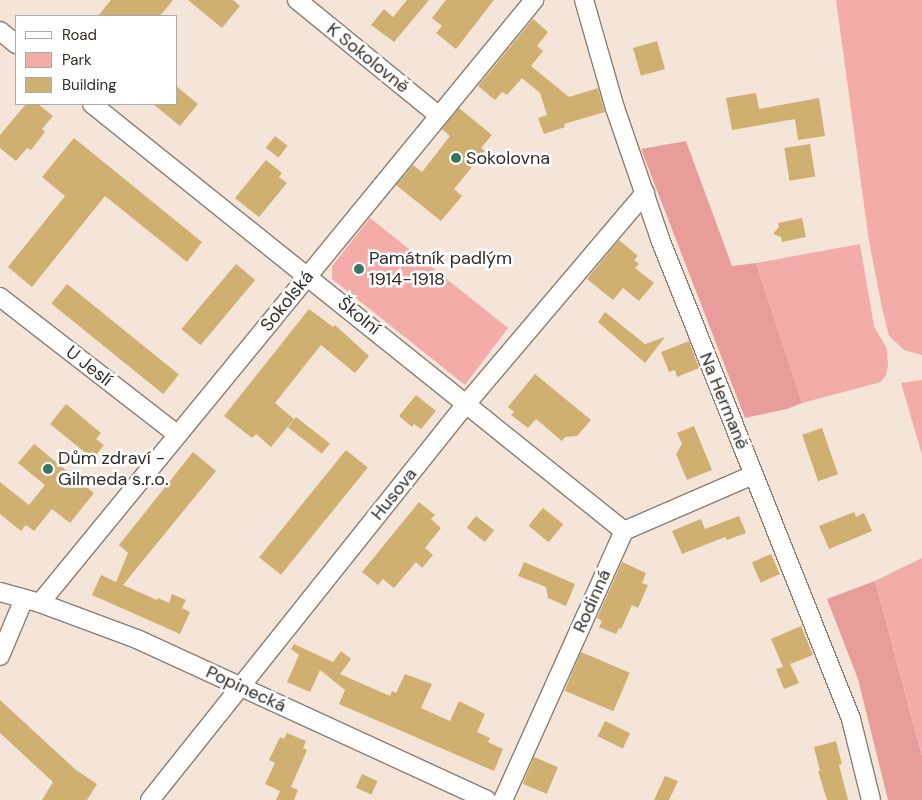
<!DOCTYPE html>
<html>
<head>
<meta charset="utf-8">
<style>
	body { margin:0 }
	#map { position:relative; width:922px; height:800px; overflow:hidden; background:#f4e5d8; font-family:"DM Sans",sans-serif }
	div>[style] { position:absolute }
	.green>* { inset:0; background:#f4aca8 }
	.forest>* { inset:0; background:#e89d9a }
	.building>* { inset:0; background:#d0b070; transform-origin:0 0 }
	.roads { filter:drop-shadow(1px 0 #8b7e72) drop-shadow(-1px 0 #8b7e72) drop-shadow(0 1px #8b7e72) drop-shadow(0 -1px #8b7e72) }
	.street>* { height:18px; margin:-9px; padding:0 9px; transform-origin:9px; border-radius:9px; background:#fff }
	.dots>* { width:14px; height:14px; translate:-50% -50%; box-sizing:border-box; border:2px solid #fff; border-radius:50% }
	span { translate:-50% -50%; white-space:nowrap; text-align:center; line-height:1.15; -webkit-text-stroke:5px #fff; paint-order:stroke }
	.street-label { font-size:18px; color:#312c27 }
	.poi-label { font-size:18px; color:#312c27 }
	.left { translate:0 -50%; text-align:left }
	.legend { position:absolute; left:15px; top:15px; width:162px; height:90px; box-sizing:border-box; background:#fff; border:1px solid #adaba9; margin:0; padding:6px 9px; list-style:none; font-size:15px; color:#312c27 }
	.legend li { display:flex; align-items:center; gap:10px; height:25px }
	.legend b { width:25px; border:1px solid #adaba9 }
</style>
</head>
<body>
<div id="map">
	<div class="green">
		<div style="clip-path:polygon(836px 0,922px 0,922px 355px,904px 350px,889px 336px,882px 308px,869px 241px)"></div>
		<div style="clip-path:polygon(370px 218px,508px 328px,465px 385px,332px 279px,332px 266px)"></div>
		<div style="clip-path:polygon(860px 244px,874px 326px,887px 349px,888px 366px,886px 375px,881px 382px,802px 403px,756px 263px)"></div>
		<div style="clip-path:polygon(922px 380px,922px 455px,901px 383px)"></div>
		<div style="clip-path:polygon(922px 558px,922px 755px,875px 581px)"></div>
	</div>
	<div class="forest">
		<div style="clip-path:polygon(686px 141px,732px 266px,756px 263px,802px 403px,787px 409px,745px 418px,641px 149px)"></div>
		<div style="clip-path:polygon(875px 581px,922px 756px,922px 800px,888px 800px,858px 679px,827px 599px)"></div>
	</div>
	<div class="building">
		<div style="clip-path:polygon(111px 0,173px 0,160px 16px,98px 16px)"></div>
		<div style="clip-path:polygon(188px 0,233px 0,240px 6px,222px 28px)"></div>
		<div style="clip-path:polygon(407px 0,429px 0,394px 42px,371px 25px,384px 9px,393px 17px)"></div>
		<div style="clip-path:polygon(446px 0,494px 0,456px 49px,436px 33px,442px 26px,432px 18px)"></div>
		<div style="clip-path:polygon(533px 19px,548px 32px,537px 46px,543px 51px,531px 66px,569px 97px,598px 88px,605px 112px,564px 124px,565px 127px,544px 134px,538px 118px,547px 115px,540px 93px,522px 78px,507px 95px,502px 92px,495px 100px,478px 86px)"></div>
		<div style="left:657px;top:41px;width:29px;height:25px;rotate:74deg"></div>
		<div style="clip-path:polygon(176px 86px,198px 104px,180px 126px,153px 104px,176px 104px)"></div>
		<div style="clip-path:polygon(756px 93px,759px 109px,819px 98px,825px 136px,798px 140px,795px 119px,732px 130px,726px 98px)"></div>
		<div style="clip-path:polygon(26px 104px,38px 104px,53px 116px,42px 129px,45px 132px,31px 150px,27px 148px,16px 161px,0 148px,0 135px)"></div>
		<div style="clip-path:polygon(459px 108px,492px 135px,481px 148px,485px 151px,454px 189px,462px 196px,441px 221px,396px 185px,413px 165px,422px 172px,450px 136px,442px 129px)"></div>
		<div style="left:275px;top:136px;width:16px;height:15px;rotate:38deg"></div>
		<div style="clip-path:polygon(74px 138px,202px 242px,187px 262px,105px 196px,32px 287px,8px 267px,65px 196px,42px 177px)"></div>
		<div style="left:810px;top:144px;width:33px;height:26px;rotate:81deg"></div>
		<div style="clip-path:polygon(266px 160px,282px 173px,279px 177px,287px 183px,259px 217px,235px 198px)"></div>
		<div style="clip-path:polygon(802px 218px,806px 237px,782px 242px,781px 237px,773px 234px,779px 227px,778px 223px)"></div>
		<div style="clip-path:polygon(619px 240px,638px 256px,634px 260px,639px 264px,635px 268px,654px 283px,639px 301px,623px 288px,613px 300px,587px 279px)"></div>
		<div style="left:236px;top:264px;width:25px;height:85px;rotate:40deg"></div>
		<div style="left:67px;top:284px;width:144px;height:25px;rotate:39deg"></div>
		<div style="clip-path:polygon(309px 309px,333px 327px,335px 325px,369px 356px,355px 373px,321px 345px,275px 403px,294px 419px,271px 447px,256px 434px,252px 438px,224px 416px)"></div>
		<div style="clip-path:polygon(605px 312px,645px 344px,665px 337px,645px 363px,598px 322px)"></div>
		<div style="clip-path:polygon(689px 341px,699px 368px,677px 377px,675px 370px,669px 372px,661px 352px)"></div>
		<div style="clip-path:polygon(535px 374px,591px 420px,577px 436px,565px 437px,562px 441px,536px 419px,528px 428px,511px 415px,514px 412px,508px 407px)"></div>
		<div style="clip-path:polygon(416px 395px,436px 411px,421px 429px,414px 424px,412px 427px,399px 416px)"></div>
		<div style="clip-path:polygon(66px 404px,101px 433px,96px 439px,104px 445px,93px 459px,50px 424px)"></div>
		<div style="left:296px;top:417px;width:43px;height:13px;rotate:38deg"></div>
		<div style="clip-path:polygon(694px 426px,712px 470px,687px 480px,676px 454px,682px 444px,677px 433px)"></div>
		<div style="left:822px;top:428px;width:49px;height:21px;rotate:71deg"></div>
		<div style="clip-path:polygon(34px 444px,94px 493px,70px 523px,52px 509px,34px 531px,26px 525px,21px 531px,0 514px,0 482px,29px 505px,45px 485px,18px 463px)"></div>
		<div style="left:346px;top:450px;width:28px;height:138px;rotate:39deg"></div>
		<div style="clip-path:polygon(193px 452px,216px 471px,123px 585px,157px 600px,158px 598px,169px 603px,172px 594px,186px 600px,182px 608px,190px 612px,180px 634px,92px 595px,101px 575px,116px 582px,128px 553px,119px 545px)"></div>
		<div style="clip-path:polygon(419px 502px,435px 515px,431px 519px,441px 528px,425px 548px,433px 555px,422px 568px,416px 562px,394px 588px,383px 579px,378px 585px,362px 572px)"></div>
		<div style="left:543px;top:508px;width:26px;height:23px;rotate:39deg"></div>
		<div style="clip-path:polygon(854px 512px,856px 517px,864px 513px,872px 531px,829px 549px,819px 526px)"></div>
		<div style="left:476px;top:516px;width:23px;height:15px;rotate:38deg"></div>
		<div style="clip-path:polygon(739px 516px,746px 533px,727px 540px,725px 537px,682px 554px,672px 531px,701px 519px,705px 529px)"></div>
		<div style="left:771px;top:554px;width:22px;height:21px;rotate:66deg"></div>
		<div style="clip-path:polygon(524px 562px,575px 584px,566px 606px,548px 598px,546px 587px,518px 576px)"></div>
		<div style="clip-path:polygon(622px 562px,646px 573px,642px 583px,648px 585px,638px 608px,632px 605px,621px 629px,619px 628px,616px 634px,599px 627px,602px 621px,597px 618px)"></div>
		<div style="clip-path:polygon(801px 626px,813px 655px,790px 664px,799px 683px,784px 689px,776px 669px,783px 667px,771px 639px)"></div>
		<div style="clip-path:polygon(294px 644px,333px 662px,341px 651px,351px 659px,340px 674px,390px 696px,392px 691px,396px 693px,405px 674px,432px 684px,421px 708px,450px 721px,459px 701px,485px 714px,477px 732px,490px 738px,488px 742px,503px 749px,494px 771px,339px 704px,345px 690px,320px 670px,310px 692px,287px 682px,299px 655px,291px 649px)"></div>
		<div style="left:581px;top:652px;width:53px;height:42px;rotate:23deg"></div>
		<div style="clip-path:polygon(0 700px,76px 770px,97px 784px,87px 800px,42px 800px,53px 782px,0 733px)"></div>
		<div style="left:605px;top:721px;width:28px;height:17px;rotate:26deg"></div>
		<div style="clip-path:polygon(287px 733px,306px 741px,303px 748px,307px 750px,291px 787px,298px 790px,294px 800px,276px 800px,280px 791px,265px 784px,275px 763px,269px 760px,280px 737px,284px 739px)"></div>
		<div style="clip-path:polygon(836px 741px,842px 764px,839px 765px,848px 800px,827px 800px,818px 771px,820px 771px,814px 747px)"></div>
		<div style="left:534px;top:757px;width:26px;height:29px;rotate:23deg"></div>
		<div style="left:362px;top:774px;width:17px;height:15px;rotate:24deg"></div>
		<div style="clip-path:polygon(665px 776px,678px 781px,669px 800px,654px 800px)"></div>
	</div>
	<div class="roads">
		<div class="street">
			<div style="left:297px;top:0;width:183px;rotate:39.2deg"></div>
			<div style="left:584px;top:0;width:112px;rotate:74deg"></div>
			<div style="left:615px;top:108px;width:139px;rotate:71deg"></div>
			<div style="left:660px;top:239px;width:517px;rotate:68.3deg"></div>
			<div style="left:851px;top:719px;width:83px;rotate:76.1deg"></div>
			<div style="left:0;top:31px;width:21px;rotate:39deg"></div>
			<div style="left:92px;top:104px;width:682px;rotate:38.75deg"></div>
			<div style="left:0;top:297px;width:225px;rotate:37.8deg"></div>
			<div style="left:0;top:592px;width:41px;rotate:15.4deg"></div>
			<div style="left:40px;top:603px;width:103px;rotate:20.4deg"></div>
			<div style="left:137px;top:639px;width:385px;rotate:24.7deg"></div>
			<div style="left:40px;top:603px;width:780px;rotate:-50.67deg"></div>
			<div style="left:0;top:656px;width:62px;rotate:-67.2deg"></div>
			<div style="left:150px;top:800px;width:507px;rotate:-51.41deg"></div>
			<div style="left:466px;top:404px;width:277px;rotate:-49.7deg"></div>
			<div style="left:503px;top:800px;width:295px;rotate:-65.8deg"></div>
			<div style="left:624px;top:531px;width:141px;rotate:-23.5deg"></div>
		</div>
	</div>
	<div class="dots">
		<div style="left:456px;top:158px;background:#3a755f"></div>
		<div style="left:359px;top:269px;background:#3a755f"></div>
		<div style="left:48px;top:469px;background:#3a755f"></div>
	</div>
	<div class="street-label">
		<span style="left:368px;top:58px;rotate:39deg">K Sokolovně</span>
		<span style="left:287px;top:301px;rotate:-51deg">Sokolská</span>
		<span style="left:359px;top:316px;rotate:39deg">Školní</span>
		<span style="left:89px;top:366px;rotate:38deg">U Jeslí</span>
		<span style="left:724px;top:401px;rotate:68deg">Na Hermaně</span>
		<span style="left:394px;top:494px;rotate:-51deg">Husova</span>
		<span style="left:592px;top:601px;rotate:-66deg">Rodinná</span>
		<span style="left:246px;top:689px;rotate:25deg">Popinecká</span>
	</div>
	<div class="poi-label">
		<span class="left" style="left:466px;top:158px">Sokolovna</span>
		<span class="left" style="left:369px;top:269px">Památník padlým<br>1914-1918</span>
		<span class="left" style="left:58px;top:469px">Dům zdraví -<br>Gilmeda s.r.o.</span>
	</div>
	<ul class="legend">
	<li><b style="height:6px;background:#fff"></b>Road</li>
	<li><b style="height:14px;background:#f4aca8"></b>Park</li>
	<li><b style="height:14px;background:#d0b070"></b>Building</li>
	</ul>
</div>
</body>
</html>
